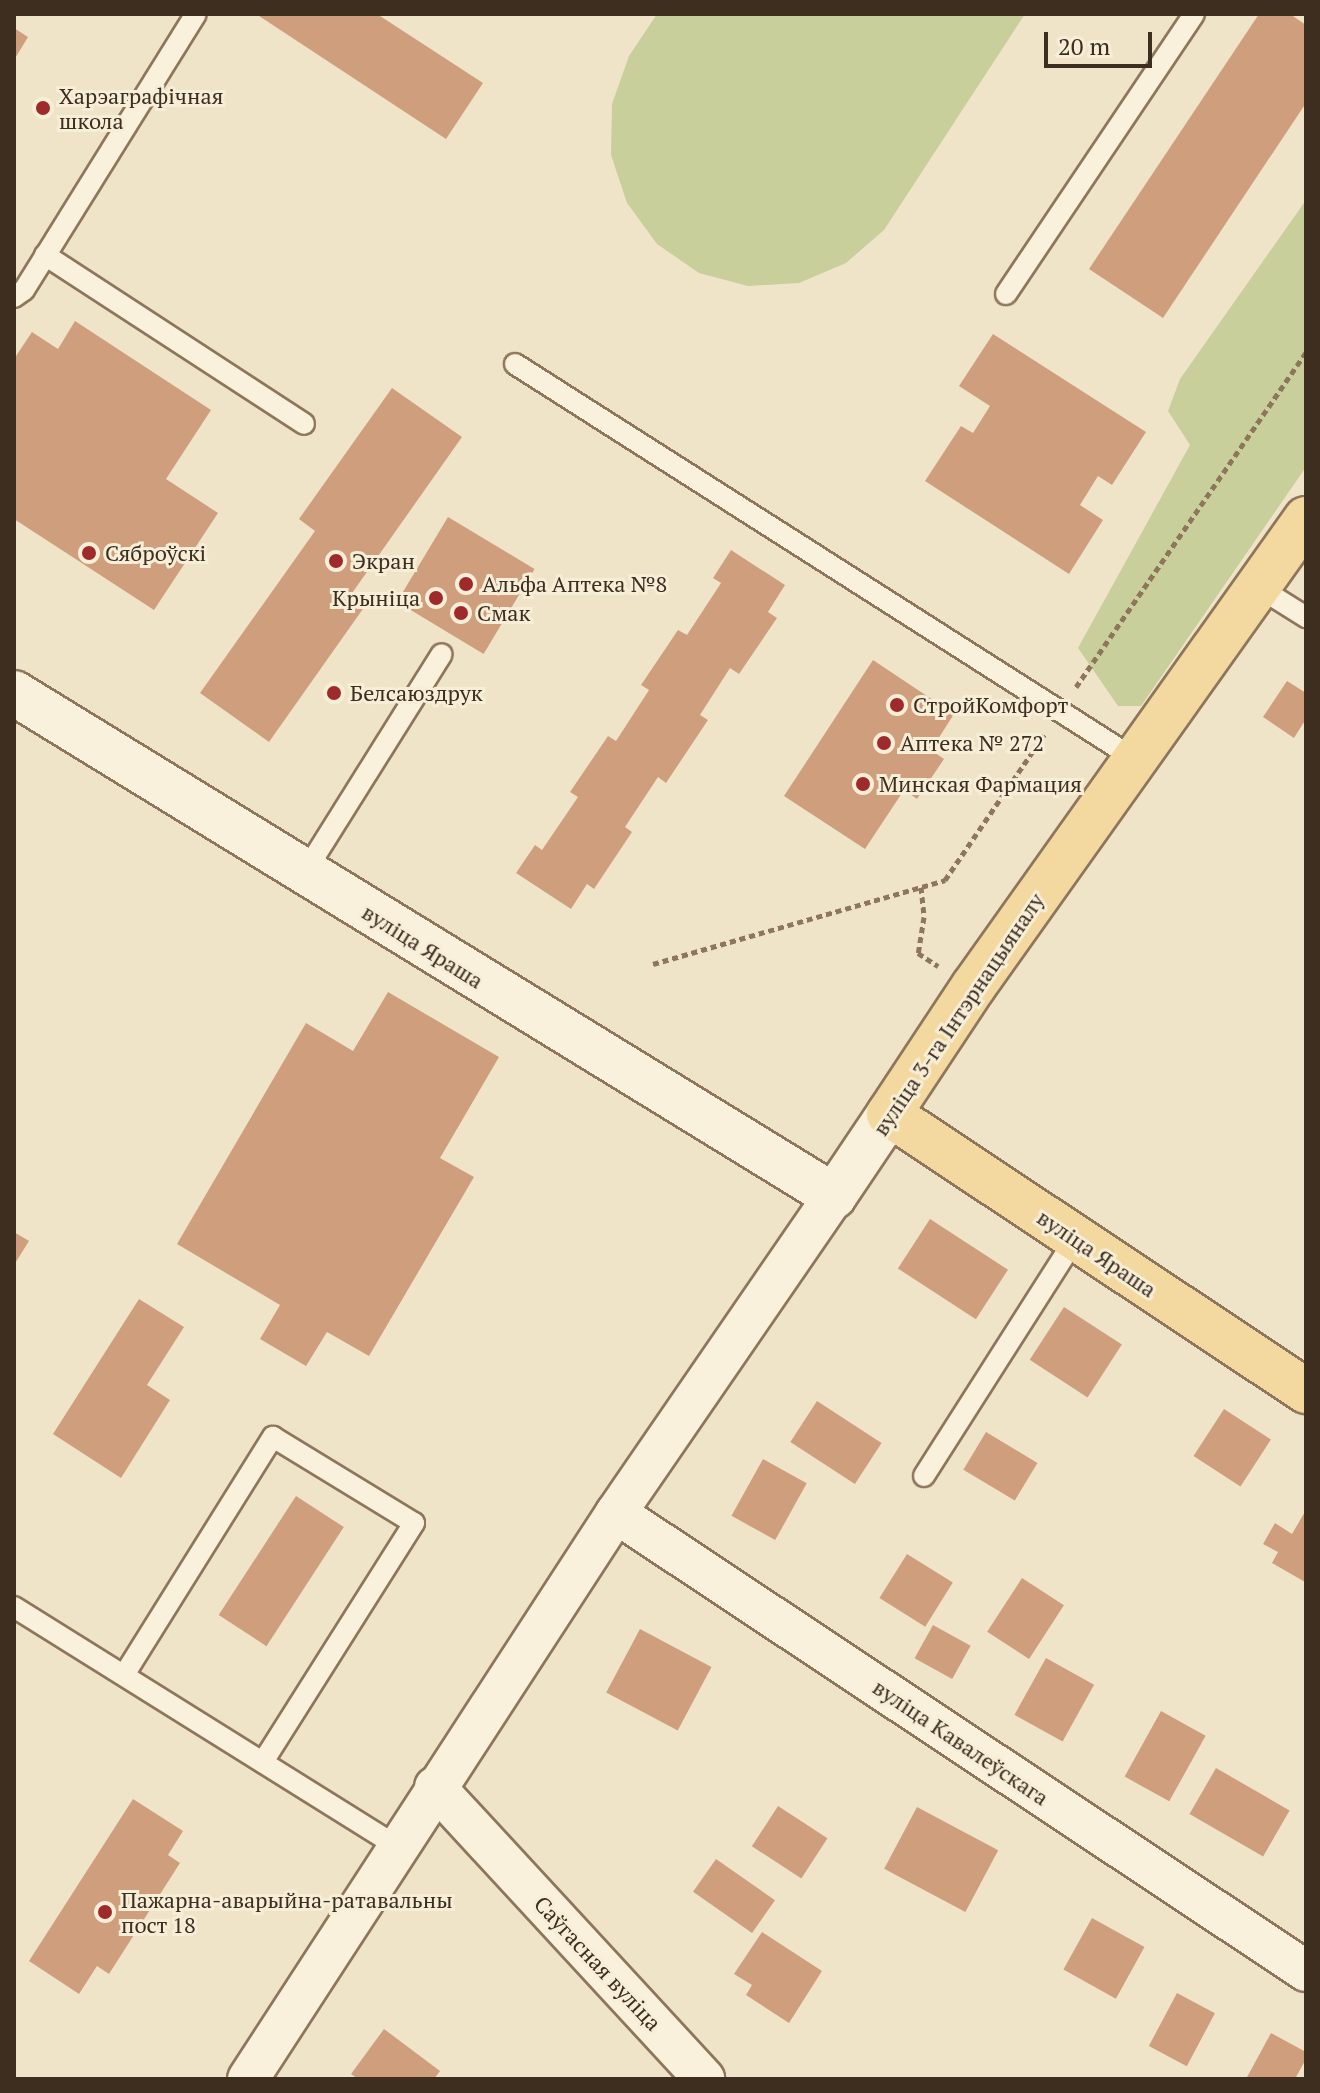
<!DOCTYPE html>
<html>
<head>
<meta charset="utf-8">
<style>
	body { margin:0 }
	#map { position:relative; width:1320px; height:2093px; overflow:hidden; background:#f0e4c8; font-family:"PT Serif",serif }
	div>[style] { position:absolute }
	.green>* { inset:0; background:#c9cf9b }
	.building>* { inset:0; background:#cf9f7d; transform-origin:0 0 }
	.path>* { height:5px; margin-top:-2.5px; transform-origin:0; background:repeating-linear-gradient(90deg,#8d765c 0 6px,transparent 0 10px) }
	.roads { filter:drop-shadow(2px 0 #8d765c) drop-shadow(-2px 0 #8d765c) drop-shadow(0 2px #8d765c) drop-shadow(0 -2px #8d765c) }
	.lane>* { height:20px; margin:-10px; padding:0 10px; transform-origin:10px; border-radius:10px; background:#faf1dc }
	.street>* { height:40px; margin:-20px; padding:0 20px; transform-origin:20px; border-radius:20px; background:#faf1dc }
	.secondary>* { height:44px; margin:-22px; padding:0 22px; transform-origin:22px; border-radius:22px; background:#faf1dc }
	.primary>* { height:44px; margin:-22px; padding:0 22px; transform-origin:22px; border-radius:22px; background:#f3d9a0 }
	.dots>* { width:22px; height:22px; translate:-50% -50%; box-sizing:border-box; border:4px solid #f7eed8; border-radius:50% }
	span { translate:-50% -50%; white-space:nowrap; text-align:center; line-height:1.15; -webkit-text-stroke:6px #f7eed8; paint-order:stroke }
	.poi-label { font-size:22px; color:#3d2e20 }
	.left { translate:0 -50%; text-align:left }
	.right { translate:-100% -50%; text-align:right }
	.street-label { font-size:22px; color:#3d2e20 }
	.frame { position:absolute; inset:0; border:16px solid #3d2e20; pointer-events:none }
	.scale { position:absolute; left:1044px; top:32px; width:108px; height:36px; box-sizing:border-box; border:4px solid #3d2e20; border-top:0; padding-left:10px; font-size:24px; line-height:28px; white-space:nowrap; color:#3d2e20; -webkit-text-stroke:6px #f7eed8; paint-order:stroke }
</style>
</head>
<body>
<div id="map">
	<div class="green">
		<div style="clip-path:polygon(657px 14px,1025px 14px,884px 230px,846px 263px,799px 283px,748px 286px,699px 273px,657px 244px,627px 203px,611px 155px,612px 104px,629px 56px)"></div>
		<div style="clip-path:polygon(1306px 200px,1306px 467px,1141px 706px,1118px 706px,1078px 648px,1190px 445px,1168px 411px,1180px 379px)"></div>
	</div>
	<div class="building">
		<div style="clip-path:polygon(256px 14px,377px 14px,483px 83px,446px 139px)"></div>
		<div style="clip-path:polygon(1259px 14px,1290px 14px,1306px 25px,1306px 103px,1163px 318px,1089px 269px)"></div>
		<div style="clip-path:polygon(14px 28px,28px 37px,14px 60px)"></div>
		<div style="clip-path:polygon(75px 321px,211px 410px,166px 479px,218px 513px,154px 610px,14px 519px,14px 359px,32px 332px,58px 349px)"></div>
		<div style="clip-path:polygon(993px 334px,1146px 432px,1112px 485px,1098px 476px,1080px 505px,1103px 520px,1069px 574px,925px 481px,961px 426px,973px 433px,990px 406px,959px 386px)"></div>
		<div style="clip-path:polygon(392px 388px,462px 437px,350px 596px,365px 606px,269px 742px,200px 693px,315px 531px,299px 519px)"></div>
		<div style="left:448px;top:517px;width:101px;height:99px;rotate:31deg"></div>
		<div style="clip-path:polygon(731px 550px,785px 585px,768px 612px,777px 618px,739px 674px,730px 668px,700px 715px,708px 720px,666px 783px,658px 777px,625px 827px,632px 832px,594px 889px,587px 884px,571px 909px,516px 873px,535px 845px,542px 850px,578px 797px,570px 792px,608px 736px,616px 741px,649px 690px,641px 685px,678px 630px,687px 635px,721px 583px,713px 578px)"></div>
		<div style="clip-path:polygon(873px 660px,954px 714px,931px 750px,944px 759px,917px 799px,904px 790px,865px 849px,784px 796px)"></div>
		<div style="clip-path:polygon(1287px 681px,1306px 693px,1306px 719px,1294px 738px,1263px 717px)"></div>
		<div style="clip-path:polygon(388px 992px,499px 1057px,440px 1158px,474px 1177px,369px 1356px,327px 1332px,306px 1366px,260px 1339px,280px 1305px,177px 1244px,306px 1023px,353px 1051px)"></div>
		<div style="left:930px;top:1219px;width:93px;height:59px;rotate:33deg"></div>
		<div style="clip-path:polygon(14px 1232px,29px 1241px,14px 1265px)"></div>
		<div style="clip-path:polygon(139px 1299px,184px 1327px,147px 1385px,170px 1400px,121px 1478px,53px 1434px)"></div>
		<div style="left:1064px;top:1307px;width:69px;height:63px;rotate:33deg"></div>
		<div style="left:817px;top:1401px;width:77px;height:49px;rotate:33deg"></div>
		<div style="left:1224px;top:1409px;width:56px;height:56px;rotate:33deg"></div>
		<div style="left:986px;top:1432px;width:60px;height:44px;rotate:31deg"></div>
		<div style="left:763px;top:1459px;width:50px;height:65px;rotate:29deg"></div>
		<div style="left:296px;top:1496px;width:57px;height:142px;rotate:33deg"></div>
		<div style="clip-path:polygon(1306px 1510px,1306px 1581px,1305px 1582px,1272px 1563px,1278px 1552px,1263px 1544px,1275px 1523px,1292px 1534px)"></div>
		<div style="left:907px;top:1554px;width:54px;height:52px;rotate:32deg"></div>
		<div style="left:1022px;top:1578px;width:50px;height:64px;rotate:33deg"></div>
		<div style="left:933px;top:1625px;width:43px;height:38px;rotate:29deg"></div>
		<div style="left:640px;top:1629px;width:81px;height:72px;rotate:28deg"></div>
		<div style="left:1046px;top:1658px;width:55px;height:65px;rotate:29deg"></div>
		<div style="left:1161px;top:1711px;width:51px;height:75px;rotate:29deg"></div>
		<div style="left:1216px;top:1768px;width:85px;height:53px;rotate:30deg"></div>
		<div style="clip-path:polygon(133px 1799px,183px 1831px,168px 1855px,180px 1863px,109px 1974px,97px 1966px,79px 1994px,29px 1961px)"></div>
		<div style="left:778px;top:1806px;width:59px;height:48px;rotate:33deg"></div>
		<div style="left:917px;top:1807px;width:92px;height:70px;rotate:28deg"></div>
		<div style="left:716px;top:1859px;width:72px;height:40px;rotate:35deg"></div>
		<div style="left:1092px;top:1918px;width:60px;height:59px;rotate:29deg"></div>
		<div style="clip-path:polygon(762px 1932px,822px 1971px,789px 2023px,746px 1995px,752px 1985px,734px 1974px)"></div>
		<div style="left:1177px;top:1993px;width:43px;height:60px;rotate:28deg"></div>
		<div style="clip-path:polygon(384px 2029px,440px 2071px,434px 2079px,358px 2079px,351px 2074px)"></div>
		<div style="clip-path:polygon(1271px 2033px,1306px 2052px,1306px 2059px,1295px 2079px,1246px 2079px)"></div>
	</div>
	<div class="path">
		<div style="left:1076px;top:687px;width:406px;rotate:-55.5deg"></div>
		<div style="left:921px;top:887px;width:30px;rotate:84deg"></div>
		<div style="left:924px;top:917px;width:36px;rotate:99deg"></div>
		<div style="left:918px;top:953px;width:24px;rotate:33deg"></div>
		<div style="left:653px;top:964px;width:304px;rotate:-16deg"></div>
		<div style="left:945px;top:880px;width:179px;rotate:-55.7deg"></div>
	</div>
	<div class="roads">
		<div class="lane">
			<div style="left:45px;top:255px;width:309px;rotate:33.1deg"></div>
			<div style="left:1006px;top:294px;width:337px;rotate:-56.1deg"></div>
			<div style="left:14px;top:297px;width:12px;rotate:-35deg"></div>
			<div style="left:24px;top:290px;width:325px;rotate:-58.1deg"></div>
			<div style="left:515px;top:364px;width:735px;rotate:32.5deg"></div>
			<div style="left:1258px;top:587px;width:57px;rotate:32deg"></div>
			<div style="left:305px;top:872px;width:257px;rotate:-57.9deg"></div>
			<div style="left:924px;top:1476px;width:281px;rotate:-57.5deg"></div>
			<div style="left:14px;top:1607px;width:451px;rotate:32deg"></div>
			<div style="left:124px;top:1675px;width:281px;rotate:-58deg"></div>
			<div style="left:273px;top:1437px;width:165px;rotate:31.4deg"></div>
			<div style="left:414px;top:1523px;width:283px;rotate:122.3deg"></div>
		</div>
		<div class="street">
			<div style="left:616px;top:1513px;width:828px;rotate:33.57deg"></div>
			<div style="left:435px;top:1787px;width:397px;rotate:47.3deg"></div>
			<div style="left:248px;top:2079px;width:675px;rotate:-56.97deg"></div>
			<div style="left:616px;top:1513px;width:385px;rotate:-55.5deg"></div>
		</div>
		<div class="secondary">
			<div style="left:14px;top:693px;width:962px;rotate:31.53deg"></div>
			<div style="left:834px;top:1196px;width:99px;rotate:-56.1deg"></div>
		</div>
		<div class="primary">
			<div style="left:1306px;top:519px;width:574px;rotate:125.43deg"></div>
			<div style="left:973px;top:987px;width:152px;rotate:123.5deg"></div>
			<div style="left:889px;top:1114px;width:501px;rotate:33.59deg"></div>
		</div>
	</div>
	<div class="dots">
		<div style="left:43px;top:108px;background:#9e2a2b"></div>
		<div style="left:89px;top:553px;background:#9e2a2b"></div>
		<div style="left:336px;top:561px;background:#9e2a2b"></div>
		<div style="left:466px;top:584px;background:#9e2a2b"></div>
		<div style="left:436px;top:598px;background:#9e2a2b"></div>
		<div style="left:461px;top:613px;background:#9e2a2b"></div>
		<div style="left:334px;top:693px;background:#9e2a2b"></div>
		<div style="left:897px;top:705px;background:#9e2a2b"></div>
		<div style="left:884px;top:743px;background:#9e2a2b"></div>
		<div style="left:863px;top:784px;background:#9e2a2b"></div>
		<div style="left:105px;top:1912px;background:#9e2a2b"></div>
	</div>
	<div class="poi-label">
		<span class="left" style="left:59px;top:108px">Харэаграфічная<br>школа</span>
		<span class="left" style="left:105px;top:553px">Сяброўскі</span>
		<span class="left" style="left:352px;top:561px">Экран</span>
		<span class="left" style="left:482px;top:584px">Альфа Аптека №8</span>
		<span class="right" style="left:420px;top:598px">Крыніца</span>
		<span class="left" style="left:477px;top:613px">Смак</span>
		<span class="left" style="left:350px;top:693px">Белсаюздрук</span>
		<span class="left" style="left:913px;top:705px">СтройКомфорт</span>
		<span class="left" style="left:900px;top:743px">Аптека № 272</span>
		<span class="left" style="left:879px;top:784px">Минская Фармация</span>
		<span class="left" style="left:121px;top:1912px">Пажарна-аварыйна-ратавальны<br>пост 18</span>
	</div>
	<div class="street-label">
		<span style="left:423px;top:946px;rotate:32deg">вуліца Яраша</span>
		<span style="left:958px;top:1014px;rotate:-56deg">вуліца 3-га Інтэрнацыяналу</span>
		<span style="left:1097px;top:1253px;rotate:34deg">вуліца Яраша</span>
		<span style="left:961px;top:1742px;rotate:34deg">вуліца Кавалеўскага</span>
		<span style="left:598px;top:1963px;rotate:47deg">Саўгасная вуліца</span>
	</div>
	<div class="frame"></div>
	<div class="scale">20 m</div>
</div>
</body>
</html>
